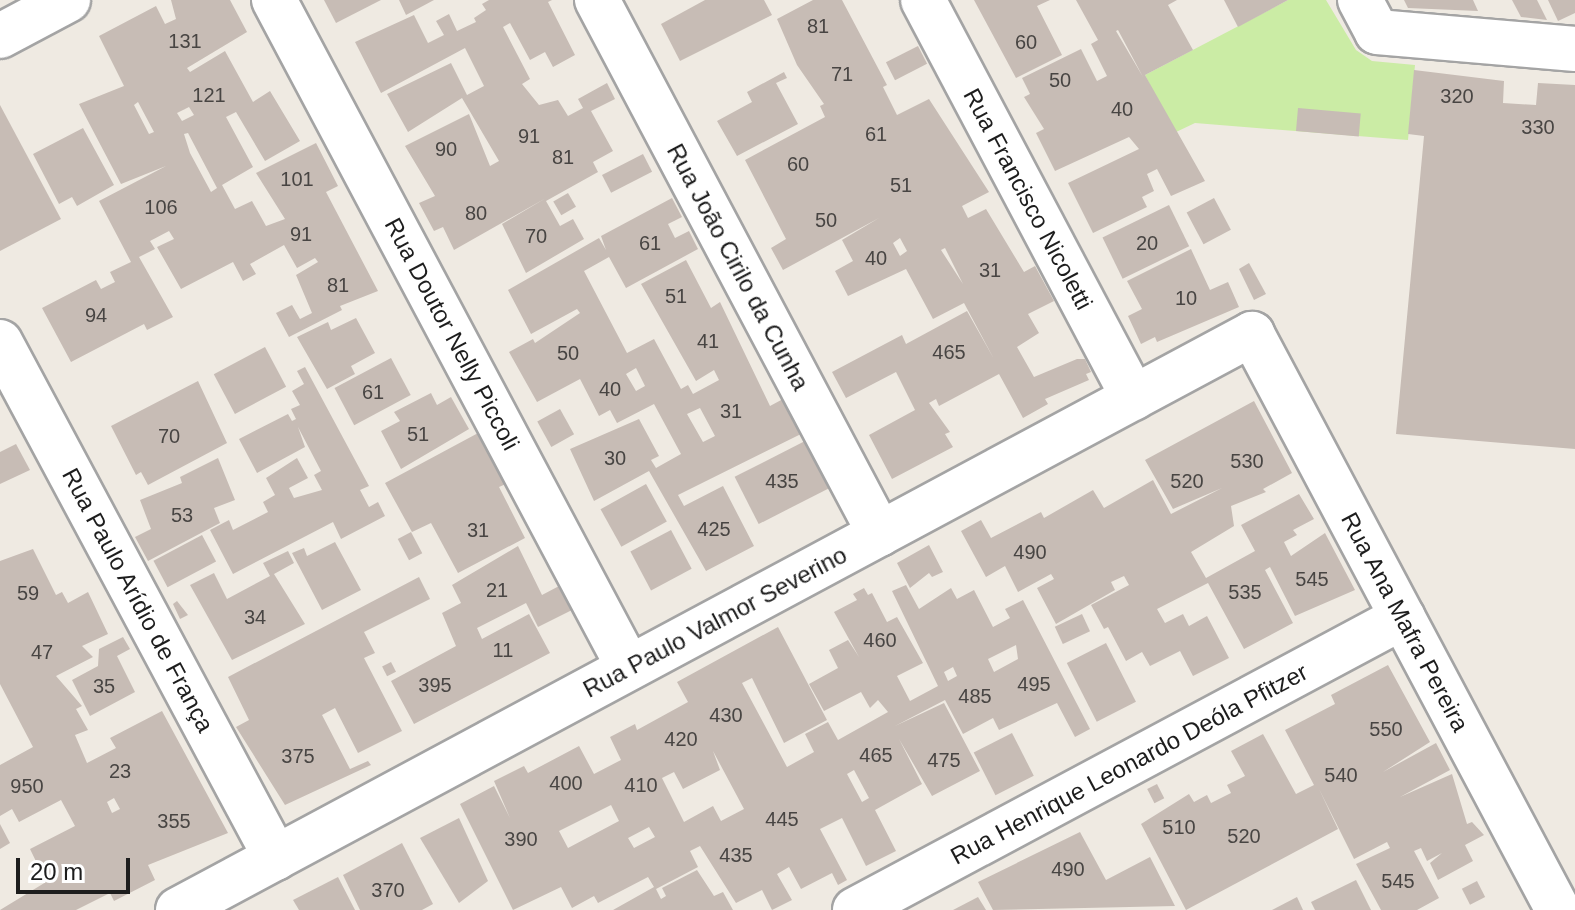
<!DOCTYPE html>
<html>
<head>
<meta charset="utf-8">
<style>
	body { margin:0 }
	#map { position:relative; width:1575px; height:910px; overflow:hidden; background:#efeae2; font-family:Helvetica,sans-serif }
	div>[style] { position:absolute }
	.grass>* { inset:0; background:#cbeca5 }
	.building>* { inset:0; background:#c7bcb5; transform-origin:0 0 }
	.roads { filter:drop-shadow(2px 0 #a4a4a4) drop-shadow(-2px 0 #a4a4a4) drop-shadow(0 2px #a4a4a4) drop-shadow(0 -2px #a4a4a4) }
	.minor>* { height:44px; margin:-22px; padding:0 22px; transform-origin:22px; border-radius:22px; background:#fff }
	span { translate:-50% -50%; white-space:nowrap; text-align:center; line-height:1.15; -webkit-text-stroke:6px #fff; paint-order:stroke }
	.number-label { font-size:20px; color:#484543 }
	.number-label span { -webkit-text-stroke-width:0 }
	.street-label { font-size:24px; color:#1d1d1d }
	.scale { position:absolute; left:16px; top:858px; width:114px; height:36px; box-sizing:border-box; border:4px solid #1d1d1d; border-top:0; padding-left:10px; font-size:24px; line-height:28px; white-space:nowrap; color:#1d1d1d; -webkit-text-stroke:6px #fff; paint-order:stroke }
</style>
</head>
<body>
<div id="map">
	<div class="grass">
		<div style="clip-path:polygon(1288px 0,1326px 0,1356px 50px,1372px 61px,1415px 65px,1408px 140px,1195px 123px,1174px 133px,1145px 75px)"></div>
	</div>
	<div class="building">
		<div style="clip-path:polygon(evenodd,171px 0,230px 0,247px 32px,187px 68px,190px 72px,225px 51px,253px 102px,270px 91px,300px 141px,265px 161px,236px 112px,226px 117px,253px 167px,222px 185px,235px 209px,252px 201px,266px 226px,285px 219px,256px 173px,316px 143px,338px 186px,326px 192px,378px 291px,340px 306px,342px 310px,289px 337px,276px 313px,292px 305px,300px 319px,312px 313px,296px 275px,318px 262px,315px 258px,297px 268px,284px 245px,250px 264px,256px 274px,243px 281px,233px 262px,181px 289px,157px 247px,174px 239px,169px 231px,150px 241px,155px 249px,139px 257px,173px 317px,147px 330px,144px 324px,71px 362px,42px 308px,96px 280px,101px 289px,115px 282px,110px 272px,131px 262px,99px 201px,166px 166px,121px 184px,79px 104px,124px 86px,99px 36px,156px 6px,165px 24px,176px 19px,171px 0,138px 102px,154px 132px,149px 134px,134px 105px,138px 102px,171px 0,189px 107px,194px 115px,182px 121px,177px 113px,189px 107px,171px 0,188px 133px,217px 188px,211px 192px,190px 153px,184px 134px,188px 133px)"></div>
		<div style="clip-path:polygon(324px 0,381px 0,336px 23px)"></div>
		<div style="clip-path:polygon(399px 0,434px 0,406px 15px)"></div>
		<div style="clip-path:polygon(489px 0,552px 0,548px 2px,575px 55px,553px 67px,545px 52px,530px 60px,510px 23px,503px 27px,530px 79px,522px 84px,539px 105px,558px 100px,568px 116px,583px 108px,578px 99px,607px 83px,615px 99px,591px 111px,613px 151px,593px 162px,598px 172px,546px 201px,560px 226px,573px 219px,584px 239px,526px 273px,502px 224px,546px 198px,454px 250px,443px 227px,434px 231px,419px 203px,435px 196px,405px 146px,469px 114px,490px 166px,499px 161px,462px 98px,408px 132px,387px 94px,451px 63px,467px 95px,484px 86px,465px 48px,381px 93px,355px 42px,414px 15px,428px 43px,444px 35px,436px 21px,449px 14px,457px 31px,476px 22px,474px 18px,486px 10px,482px 4px)"></div>
		<div style="clip-path:polygon(705px 0,764px 0,772px 15px,680px 61px,661px 24px)"></div>
		<div style="clip-path:polygon(evenodd,813px 0,842px 0,887px 85px,883px 87px,897px 115px,929px 99px,989px 192px,962px 206px,968px 218px,986px 209px,1024px 272px,1035px 266px,1054px 301px,1028px 314px,1039px 333px,1017px 347px,1034px 377px,1077px 359px,1085px 359px,1091px 372px,1086px 374px,1089px 380px,1045px 399px,1048px 404px,1023px 418px,999px 374px,939px 406px,936px 399px,929px 403px,950px 432px,945px 434px,953px 447px,892px 479px,869px 435px,915px 410px,896px 372px,846px 398px,832px 372px,902px 335px,906px 344px,967px 311px,994px 359px,964px 303px,933px 319px,906px 269px,848px 296px,835px 271px,853px 261px,842px 240px,879px 218px,783px 270px,771px 248px,786px 239px,745px 160px,825px 117px,820px 106px,824px 104px,797px 65px,777px 19px,813px 0,900px 238px,907px 251px,900px 256px,893px 243px,900px 238px,813px 0,945px 248px,963px 284px,941px 250px,945px 248px)"></div>
		<div style="clip-path:polygon(974px 0,1050px 0,1037px 6px,1062px 55px,1016px 78px)"></div>
		<div style="clip-path:polygon(evenodd,1076px 0,1177px 0,1168px 5px,1193px 50px,1145px 75px,1205px 181px,1171px 196px,1157px 169px,1147px 174px,1154px 191px,1142px 197px,1147px 207px,1093px 233px,1068px 183px,1139px 149px,1129px 137px,1055px 171px,1036px 133px,1044px 129px,1024px 97px,1030px 94px,1022px 78px,1081px 49px,1097px 81px,1107px 76px,1091px 44px,1098px 40px,1076px 0,1118px 30px,1143px 77px,1116px 31px,1118px 30px)"></div>
		<div style="clip-path:polygon(1224px 0,1288px 0,1238px 27px)"></div>
		<div style="clip-path:polygon(1404px 0,1473px 0,1478px 11px,1408px 8px)"></div>
		<div style="clip-path:polygon(1512px 0,1537px 0,1547px 20px,1521px 17px)"></div>
		<div style="clip-path:polygon(1548px 0,1575px 0,1575px 13px,1558px 21px)"></div>
		<div style="left:918px;top:46px;width:20px;height:36px;rotate:63deg"></div>
		<div style="clip-path:polygon(1414px 70px,1504px 81px,1503px 103px,1536px 105px,1538px 83px,1575px 85px,1575px 449px,1396px 434px,1424px 136px,1408px 134px)"></div>
		<div style="clip-path:polygon(784px 72px,787px 78px,776px 83px,798px 124px,737px 156px,717px 121px,752px 102px,747px 92px)"></div>
		<div style="clip-path:polygon(0 105px,61px 219px,0 251px)"></div>
		<div style="left:1298px;top:108px;width:63px;height:23px;rotate:5deg"></div>
		<div style="clip-path:polygon(83px 128px,114px 185px,77px 206px,72px 197px,59px 204px,33px 154px)"></div>
		<div style="left:643px;top:154px;width:20px;height:46px;rotate:63deg"></div>
		<div style="left:568px;top:193px;width:16px;height:17px;rotate:60deg"></div>
		<div style="clip-path:polygon(evenodd,672px 198px,682px 217px,668px 224px,675px 238px,689px 231px,698px 249px,626px 288px,609px 257px,584px 271px,627px 353px,654px 339px,681px 389px,688px 385px,693px 394px,719px 380px,714px 370px,696px 381px,641px 284px,686px 260px,711px 308px,720px 302px,770px 406px,783px 399px,801px 434px,678px 495px,684px 506px,723px 486px,754px 546px,706px 571px,649px 471px,594px 501px,570px 449px,639px 419px,659px 456px,651px 460px,656px 468px,681px 454px,654px 404px,617px 423px,610px 410px,599px 416px,580px 379px,537px 402px,509px 352px,533px 339px,535px 343px,580px 313px,577px 309px,531px 334px,508px 290px,599px 238px,606px 250px,601px 236px,672px 198px,636px 368px,645px 386px,636px 391px,626px 374px,636px 368px,672px 198px,700px 408px,715px 436px,703px 442px,687px 414px,700px 408px)"></div>
		<div style="left:1214px;top:198px;width:36px;height:31px;rotate:62deg"></div>
		<div style="left:1169px;top:205px;width:46px;height:74px;rotate:64deg"></div>
		<div style="clip-path:polygon(1191px 249px,1210px 290px,1228px 282px,1239px 307px,1157px 342px,1155px 337px,1141px 344px,1128px 316px,1142px 309px,1127px 281px)"></div>
		<div style="clip-path:polygon(1249px 263px,1266px 294px,1254px 300px,1239px 269px)"></div>
		<div style="clip-path:polygon(356px 318px,375px 353px,351px 366px,355px 374px,327px 389px,297px 337px,328px 322px,331px 330px)"></div>
		<div style="left:265px;top:347px;width:45px;height:58px;rotate:62deg"></div>
		<div style="left:391px;top:358px;width:42px;height:64px;rotate:62deg"></div>
		<div style="clip-path:polygon(305px 367px,369px 486px,360px 490px,369px 507px,378px 502px,385px 516px,341px 539px,333px 522px,233px 574px,210px 530px,229px 520px,233px 530px,268px 512px,263px 502px,275px 495px,266px 478px,297px 458px,308px 478px,289px 488px,294px 498px,322px 490px,314px 475px,321px 471px,298px 427px,305px 447px,257px 473px,239px 439px,288px 414px,292px 421px,296px 419px,291px 409px,300px 405px,292px 391px,304px 384px,297px 371px)"></div>
		<div style="clip-path:polygon(198px 381px,227px 443px,148px 485px,141px 472px,136px 475px,111px 426px)"></div>
		<div style="clip-path:polygon(431px 393px,437px 405px,451px 397px,469px 429px,401px 469px,381px 431px,400px 421px,394px 412px)"></div>
		<div style="clip-path:polygon(1254px 401px,1292px 473px,1263px 489px,1266px 492px,1231px 506px,1234px 526px,1191px 552px,1206px 578px,1255px 551px,1241px 525px,1299px 494px,1314px 519px,1293px 530px,1297px 535px,1284px 542px,1291px 556px,1325px 533px,1355px 590px,1295px 616px,1270px 567px,1265px 570px,1293px 623px,1244px 649px,1208px 583px,1157px 609px,1165px 623px,1183px 614px,1189px 626px,1207px 616px,1229px 658px,1193px 676px,1180px 651px,1150px 666px,1142px 652px,1126px 661px,1108px 627px,1104px 629px,1091px 605px,1129px 585px,1124px 576px,1111px 582px,1115px 590px,1056px 624px,1037px 588px,1054px 579px,1051px 574px,1018px 592px,1005px 566px,986px 577px,961px 531px,981px 520px,991px 538px,1041px 512px,1044px 518px,1093px 490px,1104px 508px,1153px 480px,1171px 514px,1222px 488px,1173px 509px,1145px 460px)"></div>
		<div style="left:560px;top:409px;width:29px;height:26px;rotate:61deg"></div>
		<div style="clip-path:polygon(480px 432px,508px 483px,499px 487px,525px 538px,458px 573px,431px 523px,412px 532px,385px 483px)"></div>
		<div style="left:805px;top:441px;width:53px;height:79px;rotate:63deg"></div>
		<div style="clip-path:polygon(16px 444px,30px 470px,0 484px,0 452px)"></div>
		<div style="clip-path:polygon(218px 458px,235px 500px,214px 508px,220px 523px,148px 561px,135px 537px,151px 529px,140px 500px,182px 483px,180px 477px)"></div>
		<div style="left:646px;top:484px;width:43px;height:52px;rotate:61deg"></div>
		<div style="left:671px;top:530px;width:44px;height:46px;rotate:62deg"></div>
		<div style="left:411px;top:532px;width:24px;height:15px;rotate:62deg"></div>
		<div style="left:202px;top:535px;width:30px;height:55px;rotate:62deg"></div>
		<div style="clip-path:polygon(335px 542px,361px 590px,322px 610px,292px 553px,304px 548px,307px 556px)"></div>
		<div style="clip-path:polygon(929px 545px,943px 572px,932px 577px,929px 573px,910px 588px,897px 563px)"></div>
		<div style="clip-path:polygon(518px 546px,542px 595px,561px 585px,574px 609px,538px 627px,526px 603px,477px 628px,482px 639px,529px 614px,550px 653px,414px 724px,391px 681px,456px 646px,442px 613px,461px 603px,452px 585px)"></div>
		<div style="clip-path:polygon(evenodd,33px 549px,56px 595px,62px 592px,68px 603px,88px 592px,108px 634px,82px 646px,93px 657px,56px 676px,82px 706px,76px 709px,88px 730px,75px 735px,87px 763px,116px 748px,110px 738px,162px 711px,228px 833px,148px 865px,155px 880px,114px 901px,110px 893px,76px 910px,0 910px,46px 882px,30px 849px,75px 826px,61px 800px,19px 822px,12px 809px,0 816px,0 765px,33px 747px,0 684px,0 561px,33px 549px,114px 798px,120px 809px,112px 813px,107px 802px,114px 798px)"></div>
		<div style="clip-path:polygon(288px 551px,294px 563px,274px 574px,305px 624px,232px 660px,190px 585px,214px 573px,227px 599px,270px 576px,263px 563px)"></div>
		<div style="clip-path:polygon(419px 577px,430px 599px,364px 632px,375px 653px,364px 658px,402px 731px,358px 753px,335px 708px,322px 715px,350px 769px,368px 761px,371px 765px,285px 805px,236px 727px,249px 720px,228px 677px)"></div>
		<div style="clip-path:polygon(evenodd,906px 585px,919px 609px,951px 588px,957px 599px,974px 590px,993px 627px,1010px 618px,1005px 609px,1023px 600px,1090px 729px,1075px 737px,1057px 703px,999px 730px,993px 718px,963px 734px,945px 700px,895px 726px,944px 703px,980px 771px,932px 796px,899px 739px,922px 784px,875px 810px,896px 851px,866px 866px,842px 818px,820px 829px,847px 880px,838px 885px,832px 873px,801px 889px,789px 867px,777px 874px,792px 900px,772px 910px,762px 890px,736px 903px,700px 846px,690px 851px,698px 867px,656px 889px,661px 899px,666px 896px,662px 888px,697px 870px,714px 896px,723px 892px,733px 910px,613px 910px,654px 887px,648px 877px,598px 903px,594px 896px,572px 908px,561px 887px,513px 910px,460px 804px,494px 786px,510px 818px,494px 781px,524px 766px,528px 773px,579px 746px,594px 774px,621px 760px,610px 737px,635px 724px,637px 730px,688px 702px,677px 682px,778px 627px,827px 720px,784px 743px,752px 678px,742px 683px,787px 767px,814px 752px,805px 734px,828px 722px,838px 740px,888px 712px,878px 700px,870px 708px,861px 692px,824px 711px,809px 684px,838px 668px,829px 650px,848px 640px,859px 657px,834px 612px,857px 600px,853px 594px,864px 588px,868px 595px,872px 593px,887px 622px,897px 617px,923px 663px,897px 676px,910px 701px,938px 686px,892px 591px,906px 585px,1016px 645px,1018px 659px,994px 672px,988px 659px,1016px 645px,906px 585px,953px 667px,957px 676px,948px 681px,944px 672px,953px 667px,906px 585px,713px 751px,744px 809px,721px 821px,713px 806px,684px 822px,662px 778px,674px 772px,683px 789px,720px 770px,713px 751px,906px 585px,854px 770px,869px 798px,862px 802px,847px 774px,854px 770px,906px 585px,611px 805px,619px 821px,568px 848px,559px 831px,611px 805px,906px 585px,649px 827px,655px 837px,634px 848px,628px 838px,649px 827px)"></div>
		<div style="clip-path:polygon(177px 601px,188px 615px,180px 619px,173px 604px)"></div>
		<div style="left:1082px;top:614px;width:19px;height:30px;rotate:65deg"></div>
		<div style="clip-path:polygon(123px 637px,130px 649px,117px 656px,135px 692px,90px 716px,72px 680px,98px 666px,99px 649px)"></div>
		<div style="left:1106px;top:643px;width:66px;height:44px;rotate:63deg"></div>
		<div style="left:391px;top:662px;width:11px;height:10px;rotate:63deg"></div>
		<div style="clip-path:polygon(1388px 665px,1430px 742px,1383px 772px,1436px 743px,1450px 770px,1400px 797px,1452px 774px,1467px 824px,1472px 822px,1484px 835px,1465px 845px,1473px 861px,1438px 880px,1430px 863px,1442px 853px,1427px 861px,1421px 848px,1414px 851px,1439px 898px,1417px 910px,1381px 910px,1356px 864px,1390px 848px,1387px 842px,1354px 859px,1319px 789px,1338px 829px,1186px 910px,1141px 824px,1189px 794px,1194px 802px,1207px 795px,1211px 803px,1231px 793px,1227px 785px,1245px 776px,1231px 751px,1263px 734px,1296px 794px,1314px 785px,1285px 730px,1335px 704px,1331px 695px)"></div>
		<div style="left:1012px;top:733px;width:48px;height:43px;rotate:63deg"></div>
		<div style="left:1157px;top:784px;width:16px;height:11px;rotate:63deg"></div>
		<div style="clip-path:polygon(459px 818px,488px 881px,459px 903px,420px 838px)"></div>
		<div style="clip-path:polygon(0 824px,10px 843px,0 849px)"></div>
		<div style="clip-path:polygon(1080px 832px,1106px 880px,1150px 857px,1175px 906px,993px 910px,978px 882px)"></div>
		<div style="clip-path:polygon(402px 843px,433px 904px,422px 910px,360px 910px,343px 875px)"></div>
		<div style="clip-path:polygon(338px 877px,355px 910px,299px 910px,293px 900px)"></div>
		<div style="clip-path:polygon(1356px 880px,1371px 910px,1315px 910px,1311px 902px)"></div>
		<div style="left:1477px;top:881px;width:18px;height:17px;rotate:63deg"></div>
		<div style="clip-path:polygon(978px 897px,986px 910px,953px 910px)"></div>
		<div style="clip-path:polygon(1297px 897px,1303px 910px,1272px 910px)"></div>
	</div>
	<div class="roads">
		<div class="minor">
			<div style="left:274px;top:0;width:756px;rotate:62.01deg"></div>
			<div style="left:597px;top:0;width:604px;rotate:62.08deg"></div>
			<div style="left:923px;top:0;width:450px;rotate:62.1deg"></div>
			<div style="left:1360px;top:0;width:36px;rotate:62deg"></div>
			<div style="left:1377px;top:32px;width:199px;rotate:4.9deg"></div>
			<div style="left:0;top:36px;width:77px;rotate:-27.9deg"></div>
			<div style="left:0;top:342px;width:585px;rotate:61.86deg"></div>
			<div style="left:178px;top:910px;width:1219px;rotate:-28.21deg"></div>
			<div style="left:1252px;top:334px;width:652px;rotate:62.02deg"></div>
			<div style="left:855px;top:910px;width:621px;rotate:-28.13deg"></div>
		</div>
	</div>
	<div class="number-label">
		<span style="left:818px;top:26px">81</span>
		<span style="left:185px;top:41px">131</span>
		<span style="left:1026px;top:42px">60</span>
		<span style="left:842px;top:74px">71</span>
		<span style="left:1060px;top:80px">50</span>
		<span style="left:209px;top:95px">121</span>
		<span style="left:1457px;top:96px">320</span>
		<span style="left:1122px;top:109px">40</span>
		<span style="left:1538px;top:127px">330</span>
		<span style="left:876px;top:134px">61</span>
		<span style="left:529px;top:136px">91</span>
		<span style="left:446px;top:149px">90</span>
		<span style="left:563px;top:157px">81</span>
		<span style="left:798px;top:164px">60</span>
		<span style="left:297px;top:179px">101</span>
		<span style="left:901px;top:185px">51</span>
		<span style="left:161px;top:207px">106</span>
		<span style="left:476px;top:213px">80</span>
		<span style="left:826px;top:220px">50</span>
		<span style="left:301px;top:234px">91</span>
		<span style="left:536px;top:236px">70</span>
		<span style="left:650px;top:243px">61</span>
		<span style="left:1147px;top:243px">20</span>
		<span style="left:876px;top:258px">40</span>
		<span style="left:990px;top:270px">31</span>
		<span style="left:338px;top:285px">81</span>
		<span style="left:676px;top:296px">51</span>
		<span style="left:1186px;top:298px">10</span>
		<span style="left:96px;top:315px">94</span>
		<span style="left:708px;top:341px">41</span>
		<span style="left:949px;top:352px">465</span>
		<span style="left:568px;top:353px">50</span>
		<span style="left:610px;top:389px">40</span>
		<span style="left:373px;top:392px">61</span>
		<span style="left:731px;top:411px">31</span>
		<span style="left:418px;top:434px">51</span>
		<span style="left:169px;top:436px">70</span>
		<span style="left:615px;top:458px">30</span>
		<span style="left:1247px;top:461px">530</span>
		<span style="left:782px;top:481px">435</span>
		<span style="left:1187px;top:481px">520</span>
		<span style="left:182px;top:515px">53</span>
		<span style="left:714px;top:529px">425</span>
		<span style="left:478px;top:530px">31</span>
		<span style="left:1030px;top:552px">490</span>
		<span style="left:1312px;top:579px">545</span>
		<span style="left:497px;top:590px">21</span>
		<span style="left:1245px;top:592px">535</span>
		<span style="left:28px;top:593px">59</span>
		<span style="left:255px;top:617px">34</span>
		<span style="left:880px;top:640px">460</span>
		<span style="left:503px;top:650px">11</span>
		<span style="left:42px;top:652px">47</span>
		<span style="left:1034px;top:684px">495</span>
		<span style="left:435px;top:685px">395</span>
		<span style="left:104px;top:686px">35</span>
		<span style="left:975px;top:696px">485</span>
		<span style="left:726px;top:715px">430</span>
		<span style="left:1386px;top:729px">550</span>
		<span style="left:681px;top:739px">420</span>
		<span style="left:876px;top:755px">465</span>
		<span style="left:298px;top:756px">375</span>
		<span style="left:944px;top:760px">475</span>
		<span style="left:120px;top:771px">23</span>
		<span style="left:1341px;top:775px">540</span>
		<span style="left:566px;top:783px">400</span>
		<span style="left:641px;top:785px">410</span>
		<span style="left:27px;top:786px">950</span>
		<span style="left:782px;top:819px">445</span>
		<span style="left:174px;top:821px">355</span>
		<span style="left:1179px;top:827px">510</span>
		<span style="left:1244px;top:836px">520</span>
		<span style="left:521px;top:839px">390</span>
		<span style="left:736px;top:855px">435</span>
		<span style="left:1068px;top:869px">490</span>
		<span style="left:1398px;top:881px">545</span>
		<span style="left:388px;top:890px">370</span>
	</div>
	<div class="street-label">
		<span style="left:1028px;top:199px;rotate:62deg">Rua Francisco Nicoletti</span>
		<span style="left:738px;top:267px;rotate:62deg">Rua João Cirilo da Cunha</span>
		<span style="left:452px;top:334px;rotate:62deg">Rua Doutor Nelly Piccoli</span>
		<span style="left:138px;top:600px;rotate:62deg">Rua Paulo Arídio de França</span>
		<span style="left:715px;top:622px;rotate:-28deg">Rua Paulo Valmor Severino</span>
		<span style="left:1405px;top:622px;rotate:62deg">Rua Ana Mafra Pereira</span>
		<span style="left:1129px;top:764px;rotate:-28deg">Rua Henrique Leonardo Deóla Pfitzer</span>
	</div>
	<div class="scale">20 m</div>
</div>
</body>
</html>
